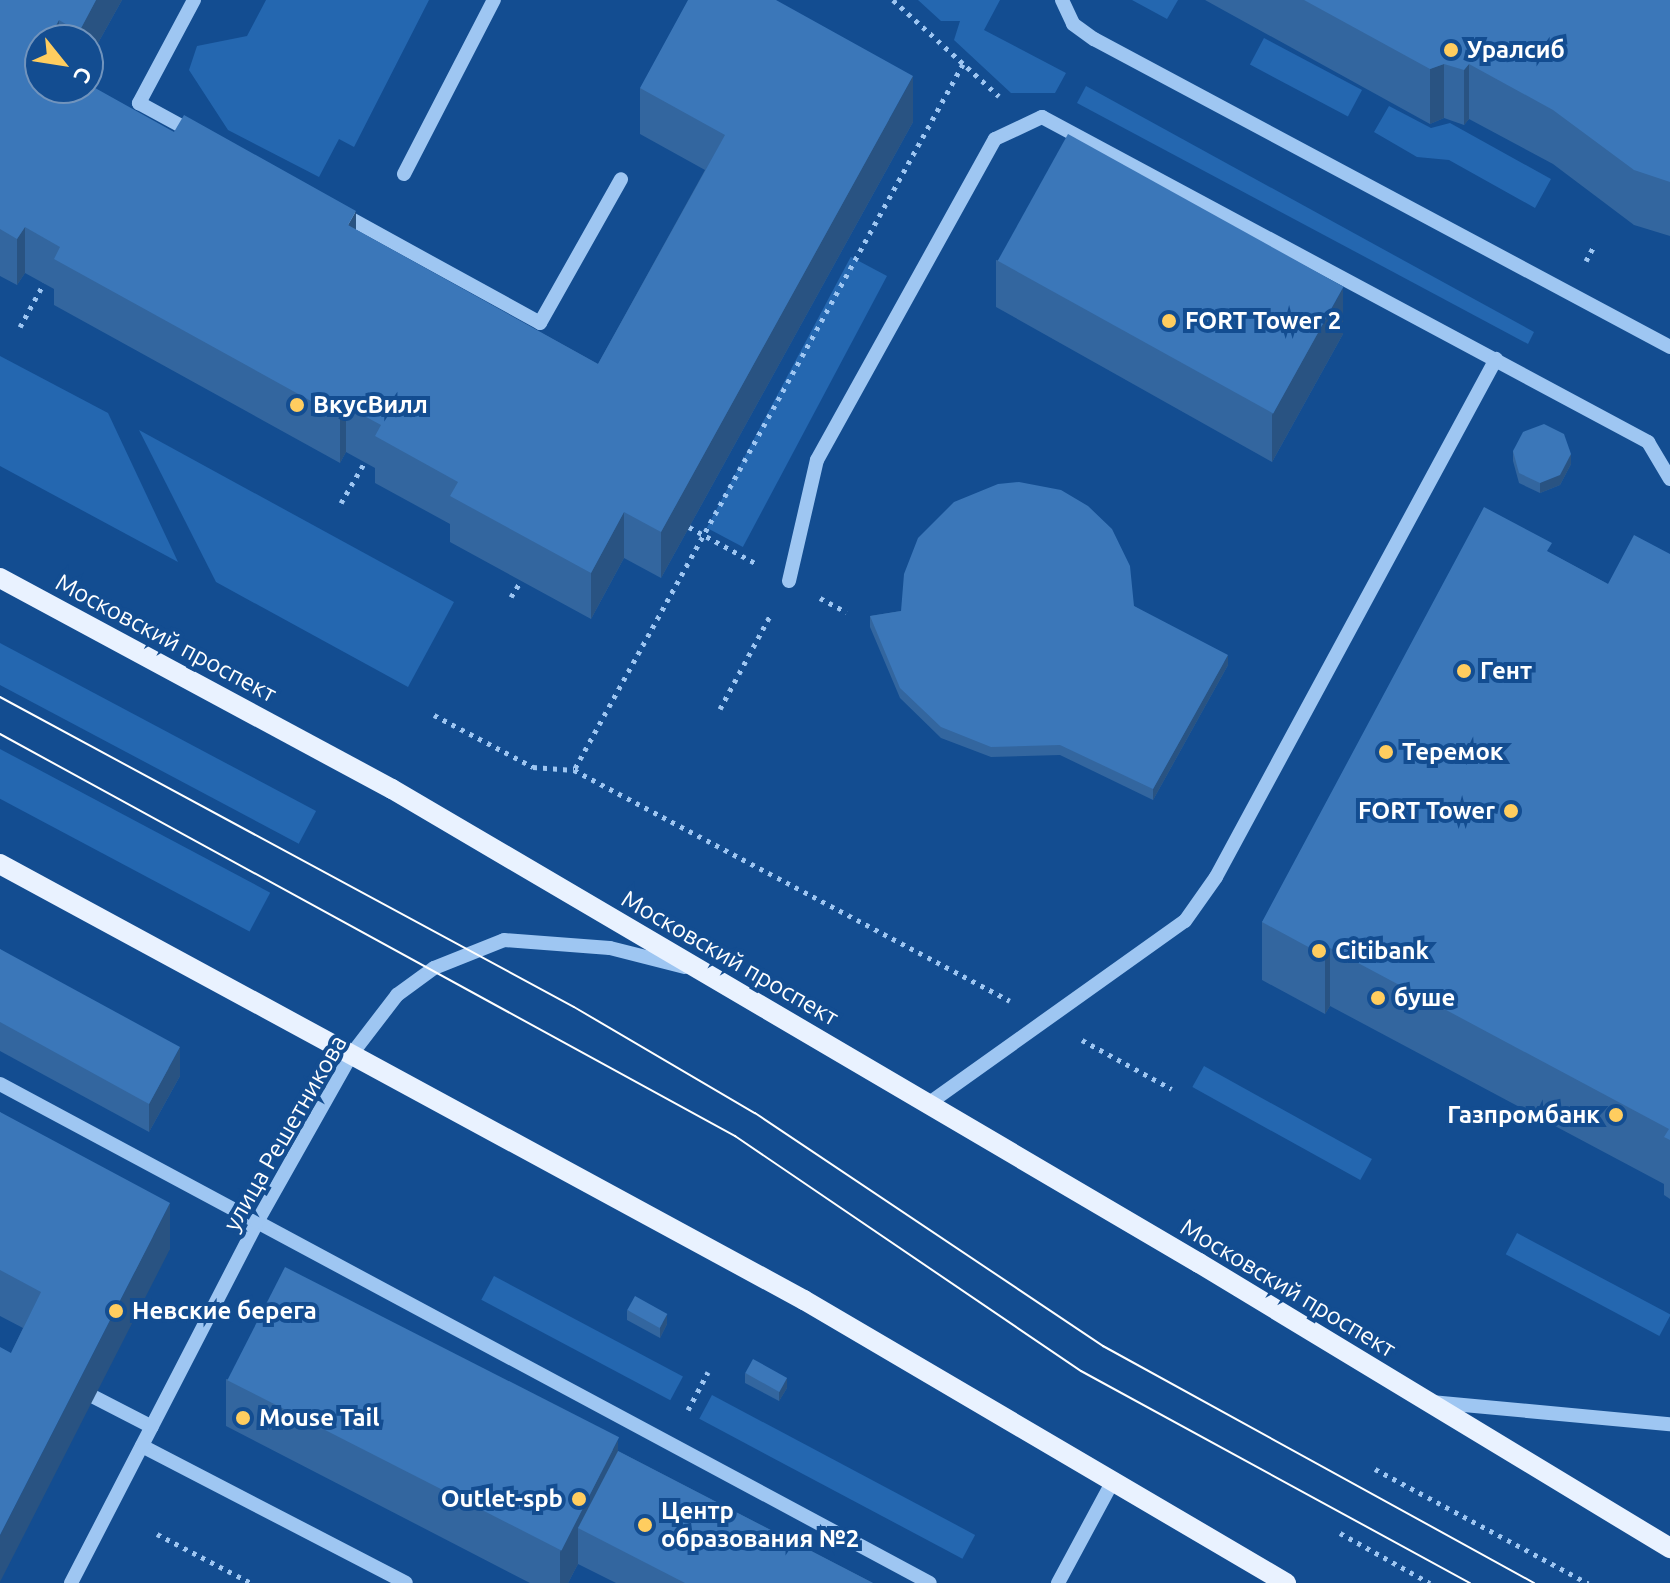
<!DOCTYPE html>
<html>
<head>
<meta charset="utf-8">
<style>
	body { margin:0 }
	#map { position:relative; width:1670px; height:1583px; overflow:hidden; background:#134d91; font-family:Ubuntu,sans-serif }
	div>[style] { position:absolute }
	.green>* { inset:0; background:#2467b0; transform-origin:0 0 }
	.path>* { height:5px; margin-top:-2.5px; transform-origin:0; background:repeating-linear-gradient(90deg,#9ec6f2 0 4px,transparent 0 10px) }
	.minor>* { height:14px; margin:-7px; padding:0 7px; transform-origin:7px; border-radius:7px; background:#9ec6f2 }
	.major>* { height:20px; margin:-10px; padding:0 10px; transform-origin:10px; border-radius:10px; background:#e9f2ff }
	.tram>* { height:2px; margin:-1px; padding:0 1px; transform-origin:1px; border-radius:1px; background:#fff }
	.wall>* { inset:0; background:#33669f }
	.shaded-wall>* { inset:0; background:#295382 }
	.building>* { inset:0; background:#3b77b9; transform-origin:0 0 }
	.dots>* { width:22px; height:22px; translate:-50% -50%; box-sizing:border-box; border:4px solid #134d91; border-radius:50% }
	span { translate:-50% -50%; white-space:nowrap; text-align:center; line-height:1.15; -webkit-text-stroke:8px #134d91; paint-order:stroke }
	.poi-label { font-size:24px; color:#fff; font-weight:700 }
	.left { translate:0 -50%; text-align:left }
	.right { translate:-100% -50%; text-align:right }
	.street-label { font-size:24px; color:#fff }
	.north { position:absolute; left:24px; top:24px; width:80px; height:80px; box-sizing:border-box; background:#134d91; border:2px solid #7194bd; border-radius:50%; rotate:120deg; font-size:22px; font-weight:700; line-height:32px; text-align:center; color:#fff }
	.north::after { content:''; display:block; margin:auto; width:28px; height:36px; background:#ffcd5f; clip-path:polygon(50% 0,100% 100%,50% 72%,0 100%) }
</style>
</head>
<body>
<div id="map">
	<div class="green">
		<div style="clip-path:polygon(266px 0,429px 0,354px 147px,339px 139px,319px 177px,228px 130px,189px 70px,197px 46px,247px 36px)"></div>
		<div style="clip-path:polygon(918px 0,1000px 0,984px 30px,1066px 73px,1055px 93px,1011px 93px,954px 40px,960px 21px,941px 21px)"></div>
		<div style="clip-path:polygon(1132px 0,1178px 0,1167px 19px)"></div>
		<div style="left:1264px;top:38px;width:111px;height:30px;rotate:28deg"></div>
		<div style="clip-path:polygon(1086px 86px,1534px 332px,1528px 344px,1077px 103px)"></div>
		<div style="clip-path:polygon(1389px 106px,1431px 128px,1450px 123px,1551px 179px,1535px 208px,1449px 160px,1417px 157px,1374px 132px)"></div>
		<div style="left:887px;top:276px;width:307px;height:41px;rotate:118deg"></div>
		<div style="clip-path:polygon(0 356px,108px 413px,178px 562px,0 466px)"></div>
		<div style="clip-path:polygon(139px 430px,454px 602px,408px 687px,216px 582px)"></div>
		<div style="left:0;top:643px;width:358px;height:37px;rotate:28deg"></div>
		<div style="left:0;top:749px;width:306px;height:44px;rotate:28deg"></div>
		<div style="left:1204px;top:1066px;width:192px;height:24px;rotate:29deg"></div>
		<div style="left:1517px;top:1233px;width:174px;height:24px;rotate:28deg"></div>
		<div style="left:494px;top:1276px;width:214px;height:27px;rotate:28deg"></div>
		<div style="left:712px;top:1395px;width:298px;height:27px;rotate:28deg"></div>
	</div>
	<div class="path">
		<div style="left:893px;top:0;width:143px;rotate:42.2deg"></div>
		<div style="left:963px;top:64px;width:806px;rotate:118.85deg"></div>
		<div style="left:574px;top:770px;width:493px;rotate:27.9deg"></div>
		<div style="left:1586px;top:261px;width:15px;rotate:-62deg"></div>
		<div style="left:20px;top:327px;width:50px;rotate:-61.4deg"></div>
		<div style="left:341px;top:503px;width:48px;rotate:-59.7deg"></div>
		<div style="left:689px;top:527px;width:75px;rotate:28.6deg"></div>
		<div style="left:511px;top:597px;width:19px;rotate:-58deg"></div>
		<div style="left:820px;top:598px;width:30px;rotate:28deg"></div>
		<div style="left:720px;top:709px;width:108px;rotate:-61.8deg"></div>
		<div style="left:434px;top:715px;width:112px;rotate:27.7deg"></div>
		<div style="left:533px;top:767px;width:41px;rotate:4.2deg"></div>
		<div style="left:1082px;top:1040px;width:102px;rotate:28.6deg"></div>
		<div style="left:688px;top:1410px;width:43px;rotate:-62.2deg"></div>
		<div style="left:1375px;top:1469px;width:242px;rotate:28.2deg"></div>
		<div style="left:1340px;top:1533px;width:103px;rotate:29.1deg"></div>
		<div style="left:157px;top:1534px;width:106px;rotate:27.5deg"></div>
	</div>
	<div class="minor">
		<div style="left:194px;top:0;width:117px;rotate:118.1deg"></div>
		<div style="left:139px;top:103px;width:63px;rotate:28.6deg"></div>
		<div style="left:1062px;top:0;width:26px;rotate:65deg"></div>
		<div style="left:1073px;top:24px;width:26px;rotate:36deg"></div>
		<div style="left:1094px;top:39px;width:653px;rotate:28.13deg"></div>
		<div style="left:404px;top:174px;width:196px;rotate:-62.7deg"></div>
		<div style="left:342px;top:214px;width:226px;rotate:28.8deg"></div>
		<div style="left:540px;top:323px;width:165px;rotate:-60.6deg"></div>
		<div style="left:789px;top:581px;width:124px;rotate:-77deg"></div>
		<div style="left:817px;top:460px;width:367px;rotate:-61deg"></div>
		<div style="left:995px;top:139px;width:52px;rotate:-25.1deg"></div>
		<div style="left:1042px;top:117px;width:688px;rotate:28.2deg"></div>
		<div style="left:1648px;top:442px;width:43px;rotate:59.3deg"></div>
		<div style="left:0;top:1084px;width:1055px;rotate:28.22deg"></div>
		<div style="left:928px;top:1104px;width:315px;rotate:-35.5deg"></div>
		<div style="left:1185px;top:921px;width:54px;rotate:-54.8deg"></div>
		<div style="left:1216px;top:877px;width:589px;rotate:-61.61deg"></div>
		<div style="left:94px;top:1397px;width:65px;rotate:27.3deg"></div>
		<div style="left:1431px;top:1402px;width:240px;rotate:5.3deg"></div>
		<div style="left:142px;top:1446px;width:297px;rotate:27.4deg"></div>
		<div style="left:71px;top:1583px;width:406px;rotate:-62.7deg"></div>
		<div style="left:257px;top:1222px;width:192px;rotate:-60.6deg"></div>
		<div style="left:351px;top:1055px;width:76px;rotate:-52.5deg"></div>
		<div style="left:397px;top:995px;width:46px;rotate:-36.1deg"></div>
		<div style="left:434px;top:968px;width:75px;rotate:-21.8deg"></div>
		<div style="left:504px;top:940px;width:106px;rotate:4.3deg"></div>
		<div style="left:610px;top:948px;width:77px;rotate:14.2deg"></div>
		<div style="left:1058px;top:1583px;width:118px;rotate:-61.7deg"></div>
	</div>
	<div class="major">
		<div style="left:0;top:578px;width:445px;rotate:28.3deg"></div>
		<div style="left:392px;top:789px;width:936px;rotate:30.43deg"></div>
		<div style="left:1199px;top:1263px;width:551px;rotate:31.18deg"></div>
		<div style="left:0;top:864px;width:915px;rotate:28.47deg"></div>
		<div style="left:804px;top:1300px;width:559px;rotate:30.42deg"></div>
	</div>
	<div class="tram">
		<div style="left:0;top:697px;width:652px;rotate:28.37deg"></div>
		<div style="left:574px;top:1007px;width:210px;rotate:30.4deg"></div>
		<div style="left:755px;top:1113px;width:419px;rotate:33.8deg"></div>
		<div style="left:1103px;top:1346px;width:492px;rotate:28.8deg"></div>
		<div style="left:0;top:734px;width:838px;rotate:28.68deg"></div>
		<div style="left:735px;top:1136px;width:418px;rotate:34.2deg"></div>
		<div style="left:1081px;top:1371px;width:443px;rotate:28.6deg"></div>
	</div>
	<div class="wall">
		<div style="clip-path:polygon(0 0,122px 0,88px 61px,88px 40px,40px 40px,40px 88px,174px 132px,356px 230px,598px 364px,705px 170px,640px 134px,640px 88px,913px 122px,661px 578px,624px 558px,591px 619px,450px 542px,450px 524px,375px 483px,375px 468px,346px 452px,340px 463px,54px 305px,54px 289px,25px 273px,17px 285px,0 276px)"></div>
		<div style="clip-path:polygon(1205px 0,1670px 0,1670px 236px,1634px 225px,1553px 164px,1469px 119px,1464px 125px,1444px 118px,1430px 124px)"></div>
		<div style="clip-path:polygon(996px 260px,1343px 334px,1272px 462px,996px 307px)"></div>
		<div style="clip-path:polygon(1513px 451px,1571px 464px,1560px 485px,1540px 493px,1519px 483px,1513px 461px)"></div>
		<div style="clip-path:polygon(1552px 554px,1608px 584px,1670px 554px,1670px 1199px,1664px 1195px,1664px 1184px,1330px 1006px,1325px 1014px,1262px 980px,1262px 922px)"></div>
		<div style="clip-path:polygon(1134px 606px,1228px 665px,1153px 800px,1060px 755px,991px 757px,941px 738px,900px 698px,870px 627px,870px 616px,901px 611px)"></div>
		<div style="clip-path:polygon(0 949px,180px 1076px,149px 1132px,0 1051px)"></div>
		<div style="clip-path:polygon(0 1112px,170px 1249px,11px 1353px,23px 1328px,0 1316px)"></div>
		<div style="clip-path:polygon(627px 1310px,667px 1324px,660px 1338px,627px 1320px)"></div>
		<div style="clip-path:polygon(745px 1373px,787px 1388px,779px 1401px,745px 1383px)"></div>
		<div style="clip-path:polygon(226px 1379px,618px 1451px,873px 1583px,616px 1583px,578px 1564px,568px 1583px,530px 1583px,226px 1426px)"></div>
	</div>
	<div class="shaded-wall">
		<div style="clip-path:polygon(96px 0,122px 0,88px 61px,88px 40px,79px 40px,79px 32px)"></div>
		<div style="clip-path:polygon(59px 20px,59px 40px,48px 40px)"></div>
		<div style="clip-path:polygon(1444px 64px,1444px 118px,1430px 124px,1430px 69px)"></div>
		<div style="clip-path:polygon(1469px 64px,1469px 119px,1464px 125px,1464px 70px)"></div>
		<div style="clip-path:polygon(913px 76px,913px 122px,661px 578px,661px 532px)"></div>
		<div style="clip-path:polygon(356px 211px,356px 257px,348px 225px)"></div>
		<div style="clip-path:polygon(25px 227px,25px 273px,17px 285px,17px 239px)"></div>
		<div style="clip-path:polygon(1343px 288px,1343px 334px,1272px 462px,1272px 415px)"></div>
		<div style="clip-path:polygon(346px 406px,346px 452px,340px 463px,340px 417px)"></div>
		<div style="clip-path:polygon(1571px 454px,1571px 464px,1560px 485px,1540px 493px,1540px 483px)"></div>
		<div style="clip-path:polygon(624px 512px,624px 558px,591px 619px,591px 573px)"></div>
		<div style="clip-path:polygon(1228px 655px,1228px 665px,1153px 800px,1153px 789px)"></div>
		<div style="clip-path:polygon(1330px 948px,1330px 1006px,1325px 1014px,1325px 956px)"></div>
		<div style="clip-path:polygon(180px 1047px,180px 1076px,149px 1132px,149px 1104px)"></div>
		<div style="clip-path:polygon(170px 1203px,170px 1249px,0 1582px,0 1535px)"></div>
		<div style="clip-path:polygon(667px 1314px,667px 1324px,660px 1338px,660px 1328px)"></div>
		<div style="clip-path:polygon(787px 1378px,787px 1388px,779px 1401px,779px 1391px)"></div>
		<div style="clip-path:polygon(618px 1440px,618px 1487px,578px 1528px,578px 1564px,568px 1583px,560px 1583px,560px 1552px)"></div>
	</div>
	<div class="building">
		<div style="clip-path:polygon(0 0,96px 0,79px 32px,59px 20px,48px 40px,40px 40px,40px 55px,39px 57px,40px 58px,40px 88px,88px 88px,88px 84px,174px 132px,184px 115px,356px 211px,348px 225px,598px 364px,725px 135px,640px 88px,688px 0,776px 0,913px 76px,661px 532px,624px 512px,591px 573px,450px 496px,458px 482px,375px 436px,381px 425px,346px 406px,340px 417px,54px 259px,60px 247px,25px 227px,17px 239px,0 229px)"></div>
		<div style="clip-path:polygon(1304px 0,1670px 0,1670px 182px,1634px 170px,1553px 110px,1469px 64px,1464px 70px,1444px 64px,1430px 69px)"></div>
		<div style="left:1068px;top:134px;width:315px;height:145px;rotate:29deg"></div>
		<div style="clip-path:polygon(1544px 424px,1564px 434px,1571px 454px,1560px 475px,1540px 483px,1519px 473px,1513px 451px,1523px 432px)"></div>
		<div style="clip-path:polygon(1019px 482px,1061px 490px,1088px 506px,1112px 529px,1130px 566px,1134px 606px,1228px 655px,1153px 789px,1060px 745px,991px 747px,941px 727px,900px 688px,870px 616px,901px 611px,904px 574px,918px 538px,954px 502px,998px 484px)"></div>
		<div style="clip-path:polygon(1484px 507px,1552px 543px,1547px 551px,1608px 584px,1634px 535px,1670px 554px,1670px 1140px,1664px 1137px,1669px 1129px,1330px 948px,1325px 956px,1262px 922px)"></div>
		<div style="clip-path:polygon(0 949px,180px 1047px,149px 1104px,0 1022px)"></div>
		<div style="clip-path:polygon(0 1112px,170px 1203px,0 1535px,0 1347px,11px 1353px,41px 1292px,0 1270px)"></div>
		<div style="left:285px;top:1267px;width:375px;height:127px;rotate:27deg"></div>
		<div style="left:635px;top:1296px;width:37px;height:16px;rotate:29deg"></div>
		<div style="left:753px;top:1359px;width:39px;height:16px;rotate:29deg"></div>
		<div style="clip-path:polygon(618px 1451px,873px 1583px,685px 1583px,578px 1528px)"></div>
	</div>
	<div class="dots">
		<div style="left:1451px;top:50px;background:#ffcd5f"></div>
		<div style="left:1169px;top:321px;background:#ffcd5f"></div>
		<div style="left:297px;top:405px;background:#ffcd5f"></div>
		<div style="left:1464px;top:671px;background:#ffcd5f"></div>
		<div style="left:1386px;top:752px;background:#ffcd5f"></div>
		<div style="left:1511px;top:811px;background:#ffcd5f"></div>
		<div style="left:1319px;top:951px;background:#ffcd5f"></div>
		<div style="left:1378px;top:998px;background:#ffcd5f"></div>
		<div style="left:1616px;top:1115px;background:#ffcd5f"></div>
		<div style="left:116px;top:1311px;background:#ffcd5f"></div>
		<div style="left:243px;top:1418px;background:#ffcd5f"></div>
		<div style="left:579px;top:1499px;background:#ffcd5f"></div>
		<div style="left:645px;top:1525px;background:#ffcd5f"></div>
	</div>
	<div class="poi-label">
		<span class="left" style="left:1467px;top:50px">Уралсиб</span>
		<span class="left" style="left:1185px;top:321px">FORT Tower 2</span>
		<span class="left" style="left:313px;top:405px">ВкусВилл</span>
		<span class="left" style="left:1480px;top:671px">Гент</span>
		<span class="left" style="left:1402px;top:752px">Теремок</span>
		<span class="right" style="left:1495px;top:811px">FORT Tower</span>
		<span class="left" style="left:1335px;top:951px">Citibank</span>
		<span class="left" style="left:1394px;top:998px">буше</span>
		<span class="right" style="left:1600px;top:1115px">Газпромбанк</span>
		<span class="left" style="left:132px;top:1311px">Невские берега</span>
		<span class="left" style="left:259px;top:1418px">Mouse Tail</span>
		<span class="right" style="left:563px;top:1499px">Outlet-spb</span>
		<span class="left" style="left:661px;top:1525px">Центр<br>образования №2</span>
	</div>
	<div class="street-label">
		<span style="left:166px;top:638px;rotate:28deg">Московский проспект</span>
		<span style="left:730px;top:958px;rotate:30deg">Московский проспект</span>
		<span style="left:285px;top:1133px;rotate:-60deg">улица Решетникова</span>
		<span style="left:1288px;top:1288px;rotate:31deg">Московский проспект</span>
	</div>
	<div class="north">С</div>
</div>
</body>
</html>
